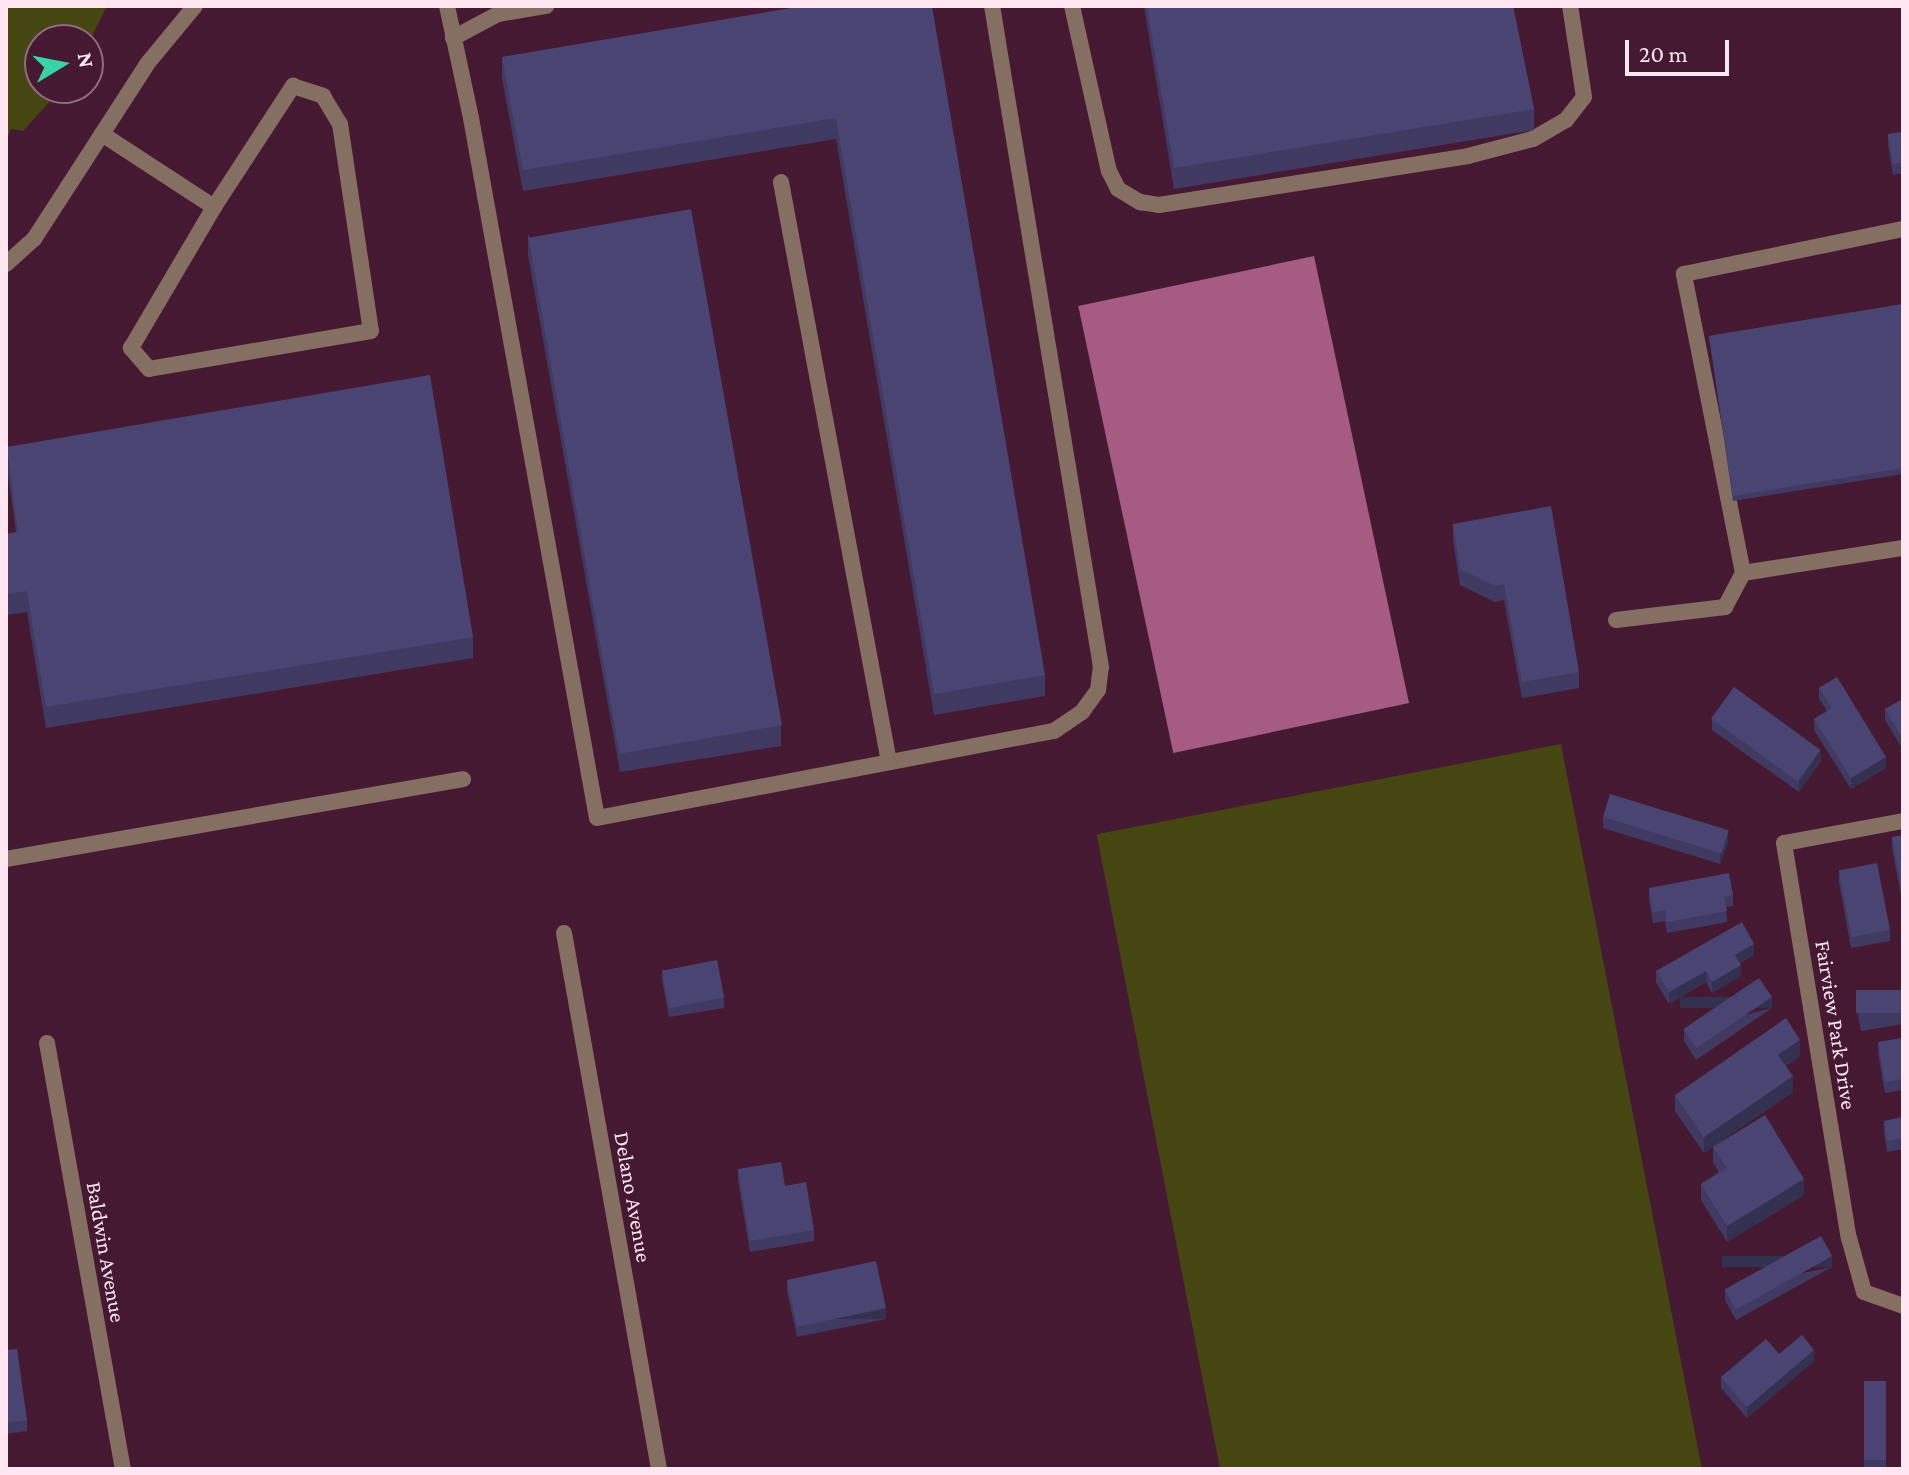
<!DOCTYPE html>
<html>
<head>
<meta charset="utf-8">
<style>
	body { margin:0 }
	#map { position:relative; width:1909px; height:1475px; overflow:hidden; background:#461932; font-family:"Crimson Pro",serif }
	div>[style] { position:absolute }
	.green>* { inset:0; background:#464613; transform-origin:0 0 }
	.water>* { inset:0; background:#a55b82; transform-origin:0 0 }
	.lane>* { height:16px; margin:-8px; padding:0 8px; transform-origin:8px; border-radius:8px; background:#856e62 }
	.street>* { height:16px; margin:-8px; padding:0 8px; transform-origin:8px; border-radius:8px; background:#856e62 }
	.wall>* { inset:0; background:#403a63; transform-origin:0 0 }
	.shaded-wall>* { inset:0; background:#343050; transform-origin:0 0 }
	.building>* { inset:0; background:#4a4473; transform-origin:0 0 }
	span { translate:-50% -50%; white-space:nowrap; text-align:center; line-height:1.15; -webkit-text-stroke:7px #461932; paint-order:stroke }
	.street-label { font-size:22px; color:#ffe6f1 }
	.frame { position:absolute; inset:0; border:8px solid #ffe6f1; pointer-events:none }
	.north { position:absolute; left:24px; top:24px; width:80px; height:80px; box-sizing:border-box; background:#461932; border:2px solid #906b7e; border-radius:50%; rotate:80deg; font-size:22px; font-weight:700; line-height:32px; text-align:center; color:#ffe6f1 }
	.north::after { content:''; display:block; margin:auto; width:28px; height:36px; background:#37d4a6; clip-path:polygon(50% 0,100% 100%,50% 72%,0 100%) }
	.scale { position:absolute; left:1625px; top:40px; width:104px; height:36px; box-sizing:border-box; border:4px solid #ffe6f1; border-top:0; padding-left:10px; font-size:24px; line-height:28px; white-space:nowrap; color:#ffe6f1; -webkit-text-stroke:6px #461932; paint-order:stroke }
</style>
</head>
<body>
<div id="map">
	<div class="green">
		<div style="clip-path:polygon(6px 6px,107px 6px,88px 44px,88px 40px,40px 40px,40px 88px,62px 88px,23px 131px,11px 129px,6px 141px)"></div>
		<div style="left:1561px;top:744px;width:739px;height:473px;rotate:79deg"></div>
	</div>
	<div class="water">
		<div style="left:1314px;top:256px;width:457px;height:241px;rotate:78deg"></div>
	</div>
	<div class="lane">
		<div style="left:447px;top:6px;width:115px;rotate:77.9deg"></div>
		<div style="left:471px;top:118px;width:711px;rotate:79.8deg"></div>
		<div style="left:597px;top:818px;width:465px;rotate:-10.8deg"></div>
		<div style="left:1054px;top:731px;width:34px;rotate:-34deg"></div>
		<div style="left:1082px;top:712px;width:27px;rotate:-54deg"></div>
		<div style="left:1098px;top:690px;width:23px;rotate:-83deg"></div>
		<div style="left:1101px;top:667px;width:670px;rotate:-99.36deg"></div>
		<div style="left:1072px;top:6px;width:169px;rotate:77.4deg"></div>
		<div style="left:1109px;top:171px;width:20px;rotate:63deg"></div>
		<div style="left:1118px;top:189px;width:26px;rotate:31deg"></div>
		<div style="left:1140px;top:202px;width:19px;rotate:9deg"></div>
		<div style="left:1159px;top:205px;width:313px;rotate:-9deg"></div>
		<div style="left:1468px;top:156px;width:67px;rotate:-14.7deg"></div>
		<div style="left:1533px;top:139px;width:38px;rotate:-30deg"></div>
		<div style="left:1566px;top:120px;width:29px;rotate:-52deg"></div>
		<div style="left:1584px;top:97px;width:92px;rotate:-98.7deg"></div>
		<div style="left:453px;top:38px;width:51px;rotate:-28.1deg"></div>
		<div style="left:498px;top:14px;width:49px;rotate:-9.5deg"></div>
		<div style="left:102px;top:134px;width:134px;rotate:33.1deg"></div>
		<div style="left:214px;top:207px;width:145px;rotate:-56.9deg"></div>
		<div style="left:293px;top:86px;width:32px;rotate:18deg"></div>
		<div style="left:323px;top:96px;width:33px;rotate:59deg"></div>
		<div style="left:340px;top:124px;width:209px;rotate:81.5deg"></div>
		<div style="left:371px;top:331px;width:225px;rotate:170.3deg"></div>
		<div style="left:149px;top:369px;width:28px;rotate:-131deg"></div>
		<div style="left:131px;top:348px;width:164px;rotate:-59.5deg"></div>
		<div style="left:781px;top:182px;width:590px;rotate:79.45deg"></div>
		<div style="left:1743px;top:573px;width:162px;rotate:-8.9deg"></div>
		<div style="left:1616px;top:620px;width:110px;rotate:-6.8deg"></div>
		<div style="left:1725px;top:607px;width:38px;rotate:-62deg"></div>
		<div style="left:1743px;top:573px;width:305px;rotate:-101.2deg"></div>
		<div style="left:1684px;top:274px;width:224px;rotate:-11.6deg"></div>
		<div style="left:6px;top:859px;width:464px;rotate:-9.9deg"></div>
	</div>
	<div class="street">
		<div style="left:6px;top:264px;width:38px;rotate:-42deg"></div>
		<div style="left:34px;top:239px;width:208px;rotate:-57.1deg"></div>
		<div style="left:147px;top:64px;width:75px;rotate:-50.4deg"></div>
		<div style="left:1903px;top:821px;width:121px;rotate:169.5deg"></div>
		<div style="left:1784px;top:843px;width:400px;rotate:80.7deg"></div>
		<div style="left:1849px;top:1238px;width:56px;rotate:74.5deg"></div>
		<div style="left:1864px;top:1292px;width:41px;rotate:19.7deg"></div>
		<div style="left:564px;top:933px;width:544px;rotate:79.95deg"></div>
		<div style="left:47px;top:1043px;width:433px;rotate:79.9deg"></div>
	</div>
	<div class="wall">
		<div style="clip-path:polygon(804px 6px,1045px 675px,1045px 696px,934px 715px,836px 139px,523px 191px,502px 78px,502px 57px)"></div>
		<div style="clip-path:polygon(1144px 6px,1513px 6px,1534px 109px,1534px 130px,1174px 189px)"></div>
		<div style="clip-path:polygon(1903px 132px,1903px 173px,1893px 175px,1888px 145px,1888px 134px)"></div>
		<div style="clip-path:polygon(528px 234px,781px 725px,781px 746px,620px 772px,528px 255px)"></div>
		<div style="clip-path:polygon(1903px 304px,1903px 474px,1733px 501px,1709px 336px)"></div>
		<div style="clip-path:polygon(7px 447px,473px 637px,473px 658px,46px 728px,27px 612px,6px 615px,6px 534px,16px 532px,7px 468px)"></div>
		<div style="clip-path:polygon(1453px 524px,1579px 672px,1579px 688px,1522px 698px,1504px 600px,1495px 602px,1460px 585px,1453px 540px)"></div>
		<div style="clip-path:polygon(1819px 688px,1886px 768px,1851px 789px,1814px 730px,1814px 719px,1827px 711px,1819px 699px)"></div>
		<div style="clip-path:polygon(1903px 699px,1903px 750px,1885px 720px,1885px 709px)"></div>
		<div style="clip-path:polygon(1712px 719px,1821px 761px,1799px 792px,1712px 730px)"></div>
		<div style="clip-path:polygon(1603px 817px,1728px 842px,1720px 864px,1603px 828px)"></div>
		<div style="clip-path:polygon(1903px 835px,1903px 907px,1892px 848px,1892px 837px)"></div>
		<div style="clip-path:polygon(1839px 871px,1890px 930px,1890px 941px,1851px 948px,1839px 882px)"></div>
		<div style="clip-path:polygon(1649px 888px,1733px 895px,1733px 906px,1726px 907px,1727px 922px,1667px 933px,1665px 921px,1653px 923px,1649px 899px)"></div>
		<div style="clip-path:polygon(1754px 955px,1740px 963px,1741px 976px,1712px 993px,1706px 982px,1669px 1004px,1656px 982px,1656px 971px)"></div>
		<div style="clip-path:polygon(662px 969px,724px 997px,724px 1008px,669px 1017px,662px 980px)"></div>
		<div style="clip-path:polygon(1903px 990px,1903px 1024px,1861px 1031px,1857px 1010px,1857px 998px)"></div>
		<div style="clip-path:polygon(1772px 1008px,1696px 1060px,1684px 1041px,1684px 1030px)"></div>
		<div style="clip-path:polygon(1903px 1038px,1903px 1090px,1885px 1093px,1878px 1053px,1878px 1042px)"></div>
		<div style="clip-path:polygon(1800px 1056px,1786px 1066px,1793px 1092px,1720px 1142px,1804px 1195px,1727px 1242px,1701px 1200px,1701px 1184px,1719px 1172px,1713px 1163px,1713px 1147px,1704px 1153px,1675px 1111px,1675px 1095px)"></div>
		<div style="clip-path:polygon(1903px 1117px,1903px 1149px,1887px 1152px,1884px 1132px,1884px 1121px)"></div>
		<div style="clip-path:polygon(738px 1169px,785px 1186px,814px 1230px,814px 1241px,750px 1252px,738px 1180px)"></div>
		<div style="clip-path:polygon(1832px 1267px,1736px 1320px,1725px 1300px,1725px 1289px)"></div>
		<div style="clip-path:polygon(787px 1280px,886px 1319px,797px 1337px,787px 1291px)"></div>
		<div style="clip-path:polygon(6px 1350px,27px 1420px,27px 1431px,6px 1434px)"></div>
		<div style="clip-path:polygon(1779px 1354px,1814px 1361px,1747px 1418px,1721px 1388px,1721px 1377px)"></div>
		<div style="left:1864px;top:1381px;width:22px;height:88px"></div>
	</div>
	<div class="shaded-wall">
		<div style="clip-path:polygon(1821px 750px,1821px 761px,1799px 792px,1799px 781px)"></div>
		<div style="clip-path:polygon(1886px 757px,1886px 768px,1851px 789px,1851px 778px)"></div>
		<div style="clip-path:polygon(1728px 831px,1728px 842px,1720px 864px,1720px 853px)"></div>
		<div style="clip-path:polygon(1754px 944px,1754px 955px,1735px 966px,1735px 955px)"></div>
		<div style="clip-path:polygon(1741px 965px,1741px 976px,1712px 993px,1712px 982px)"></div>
		<div style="clip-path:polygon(1706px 971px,1706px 982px,1669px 1004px,1669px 992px)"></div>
		<div style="left:1772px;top:997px;width:11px;height:92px;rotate:90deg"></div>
		<div style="clip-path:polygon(1800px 1040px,1800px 1056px,1778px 1072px,1778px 1055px)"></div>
		<div style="clip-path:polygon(1793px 1076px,1793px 1092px,1704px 1153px,1704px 1137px)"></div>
		<div style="clip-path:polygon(1804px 1179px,1804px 1195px,1727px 1242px,1727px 1226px)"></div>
		<div style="left:1832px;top:1256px;width:11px;height:110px;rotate:90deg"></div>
		<div style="left:886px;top:1308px;width:11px;height:91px;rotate:90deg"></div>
		<div style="clip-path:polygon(1814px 1350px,1814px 1361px,1747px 1418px,1747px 1407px)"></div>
	</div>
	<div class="building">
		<div style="clip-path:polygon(804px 6px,932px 6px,1045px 675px,934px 694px,836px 118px,523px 170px,502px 57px)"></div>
		<div style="clip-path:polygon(1147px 6px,1513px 6px,1534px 109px,1174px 168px)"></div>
		<div style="clip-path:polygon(1903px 132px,1903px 162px,1893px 164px,1888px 134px)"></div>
		<div style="left:691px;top:209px;width:524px;height:165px;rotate:80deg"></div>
		<div style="clip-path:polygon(1903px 304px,1903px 468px,1733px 496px,1709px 336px)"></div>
		<div style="clip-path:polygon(430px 375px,473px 637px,46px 707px,27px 591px,6px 594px,6px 534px,18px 532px,7px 447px)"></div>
		<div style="clip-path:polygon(1551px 506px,1579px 672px,1522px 682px,1504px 584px,1495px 586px,1460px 569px,1453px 524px)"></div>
		<div style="clip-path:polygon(1837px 677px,1886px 757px,1851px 778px,1814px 719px,1832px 708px,1819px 688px)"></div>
		<div style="left:1734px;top:687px;width:107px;height:39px;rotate:36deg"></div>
		<div style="clip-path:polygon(1903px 699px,1903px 739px,1885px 709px)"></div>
		<div style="left:1610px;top:794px;width:124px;height:24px;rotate:17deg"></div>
		<div style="clip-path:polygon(1903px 835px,1903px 896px,1892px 837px)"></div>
		<div style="left:1877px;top:863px;width:68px;height:39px;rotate:79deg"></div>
		<div style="clip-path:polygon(1729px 873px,1733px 895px,1724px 897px,1727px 911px,1667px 922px,1665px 910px,1653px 912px,1649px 888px)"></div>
		<div style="clip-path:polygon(1742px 922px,1754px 944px,1735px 955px,1741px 965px,1712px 982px,1706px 971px,1669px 992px,1656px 971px)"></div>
		<div style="left:717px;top:960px;width:38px;height:56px;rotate:79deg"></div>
		<div style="left:1759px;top:978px;width:23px;height:91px;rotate:56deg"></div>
		<div style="left:1903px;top:990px;width:23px;height:47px;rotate:90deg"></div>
		<div style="clip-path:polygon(1786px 1018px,1800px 1040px,1778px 1055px,1793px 1076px,1704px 1137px,1675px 1095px)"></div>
		<div style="clip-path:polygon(1903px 1038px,1903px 1079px,1885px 1082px,1878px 1042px)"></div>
		<div style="clip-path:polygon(1765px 1115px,1804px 1179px,1727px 1226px,1701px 1184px,1727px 1168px,1713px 1147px)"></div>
		<div style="clip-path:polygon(1903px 1117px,1903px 1138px,1887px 1141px,1884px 1121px)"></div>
		<div style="clip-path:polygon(781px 1162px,785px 1186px,806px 1182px,814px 1230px,750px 1241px,738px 1169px)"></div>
		<div style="left:1821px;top:1236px;width:23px;height:110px;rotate:61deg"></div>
		<div style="left:876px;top:1261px;width:48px;height:91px;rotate:78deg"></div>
		<div style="clip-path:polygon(1802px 1335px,1814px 1350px,1747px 1407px,1721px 1377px,1766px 1339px,1779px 1354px)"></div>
		<div style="clip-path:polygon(17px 1349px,27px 1420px,6px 1423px,6px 1350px)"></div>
		<div style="left:1864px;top:1381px;width:22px;height:79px"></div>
	</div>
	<div class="street-label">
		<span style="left:1836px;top:1025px;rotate:81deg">Fairview Park Drive</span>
		<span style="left:633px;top:1197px;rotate:80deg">Delano Avenue</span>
		<span style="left:106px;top:1252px;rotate:80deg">Baldwin Avenue</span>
	</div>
	<div class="frame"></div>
	<div class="north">N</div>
	<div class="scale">20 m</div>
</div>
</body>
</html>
